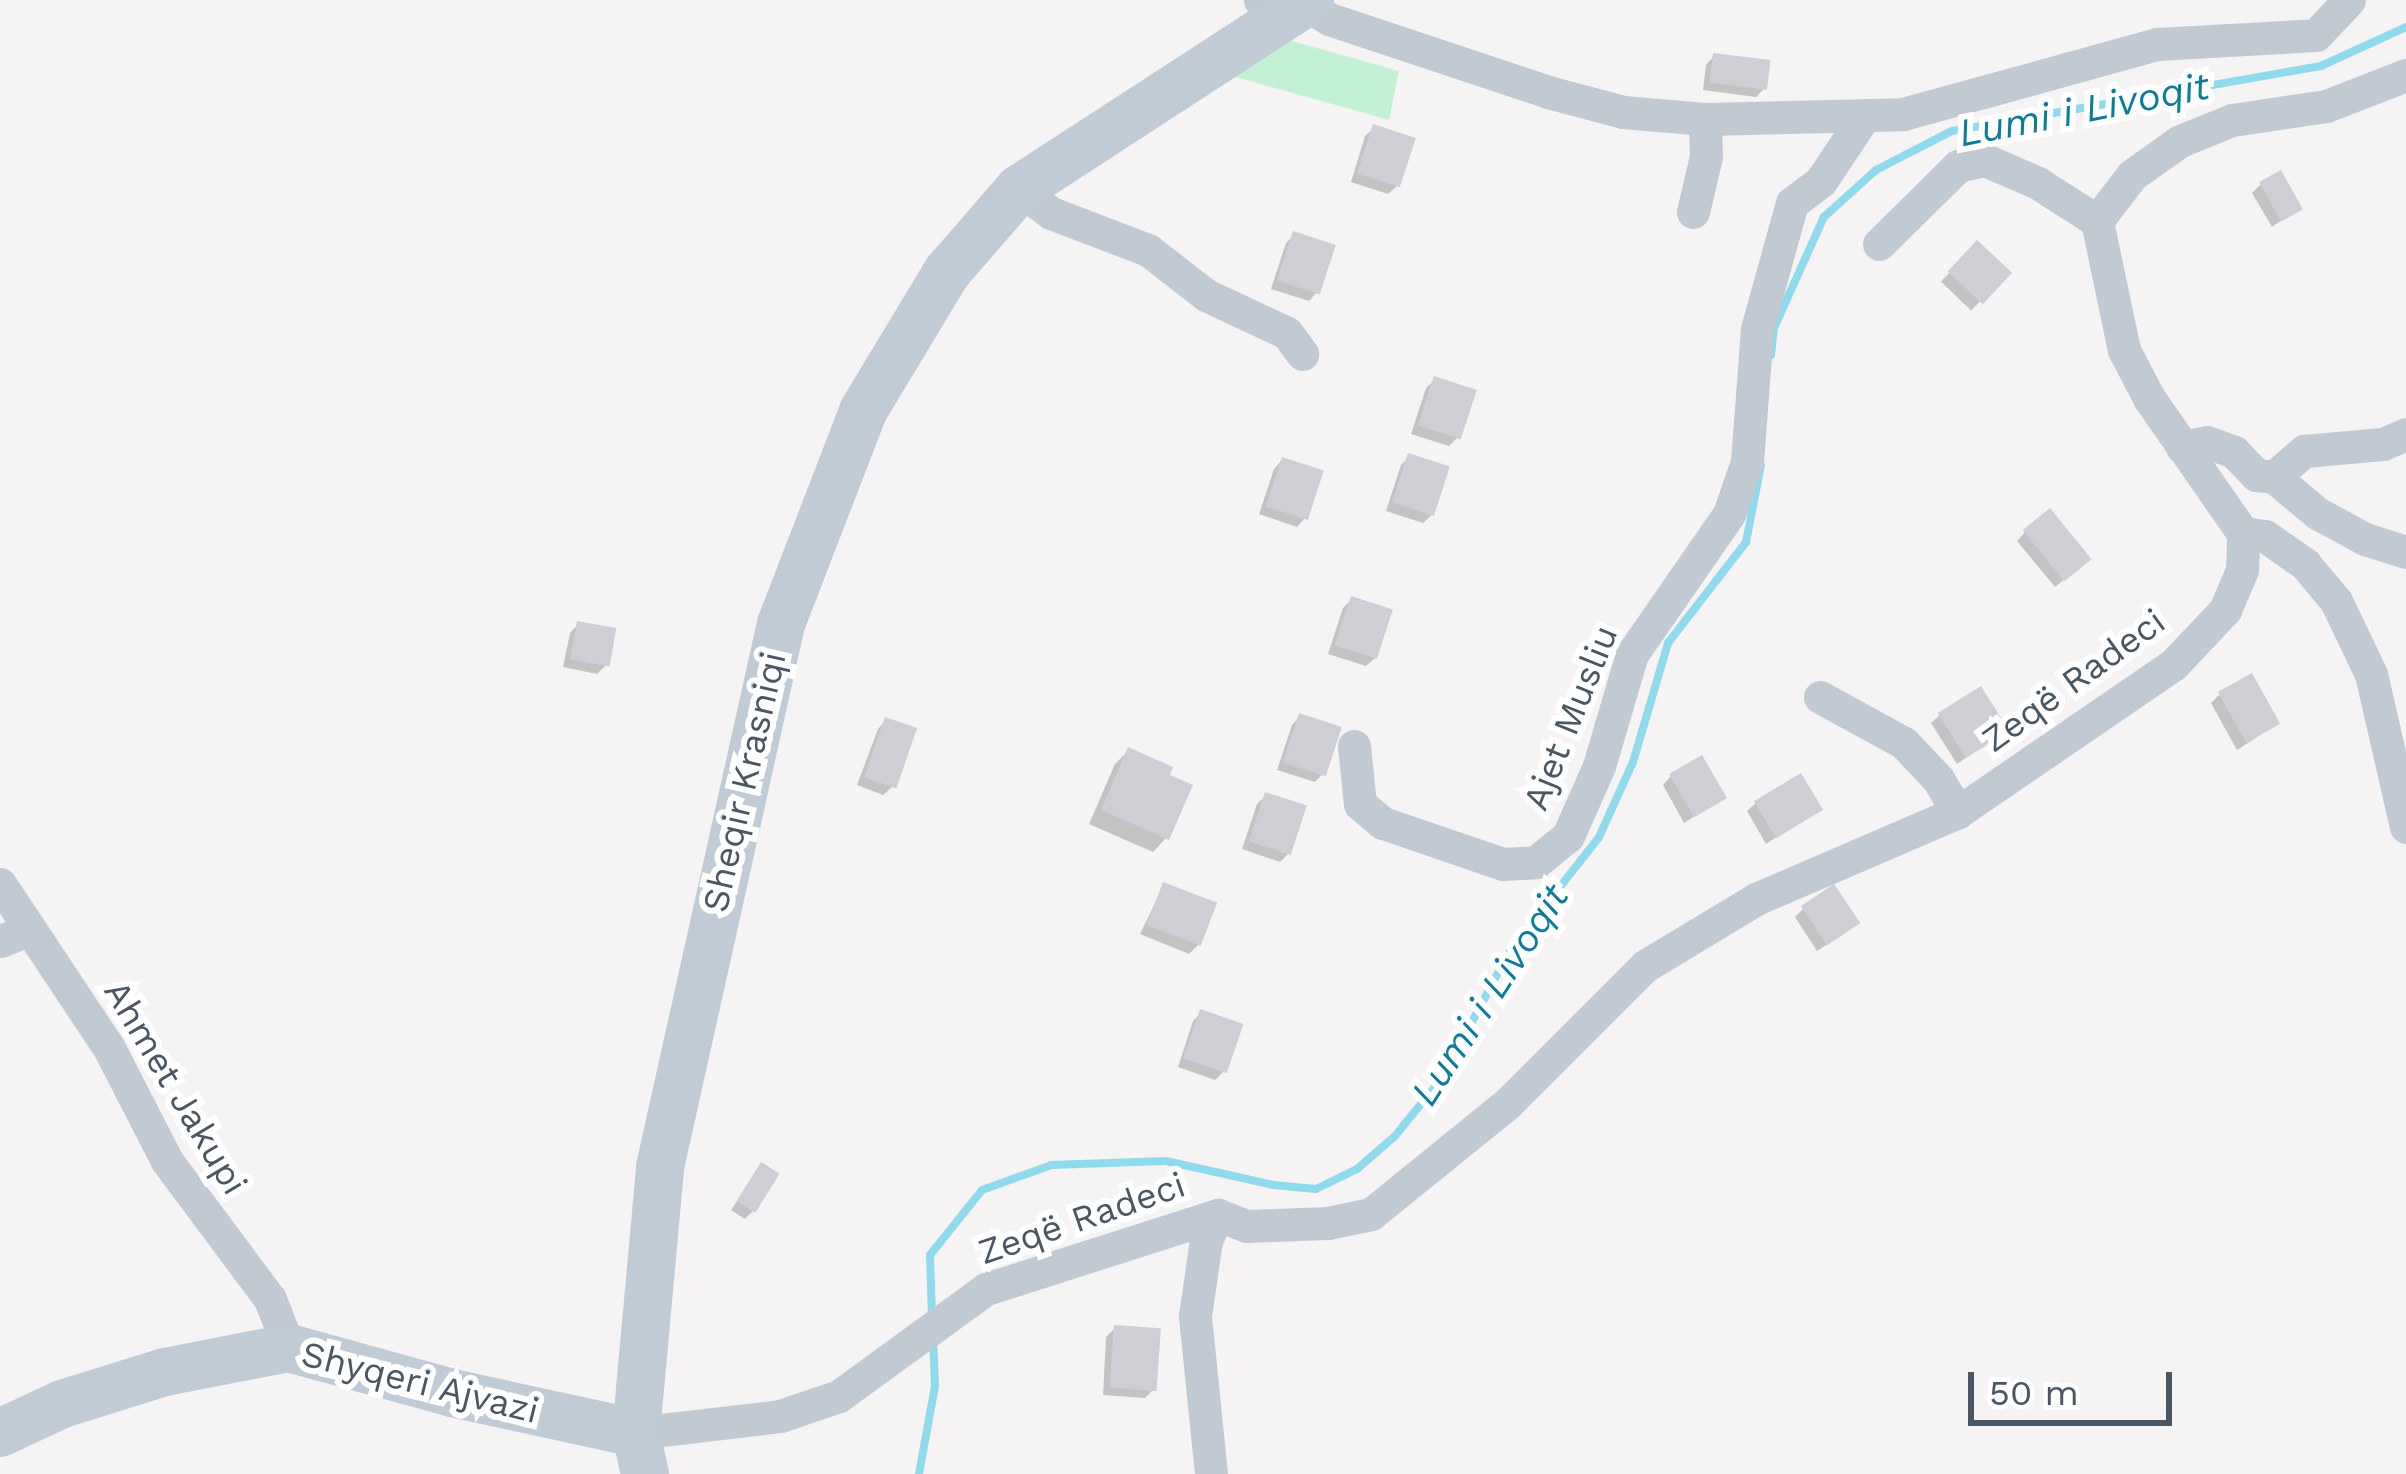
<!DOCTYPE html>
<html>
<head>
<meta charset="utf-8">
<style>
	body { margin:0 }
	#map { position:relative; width:2406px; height:1474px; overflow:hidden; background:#f5f3f3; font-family:"Work Sans",sans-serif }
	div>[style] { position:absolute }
	.green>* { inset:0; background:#c3f1d5 }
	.shadow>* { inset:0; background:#0003; transform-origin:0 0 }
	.stream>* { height:8px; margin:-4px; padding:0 4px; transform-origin:4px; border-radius:4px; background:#90daee }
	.building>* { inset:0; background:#cdcfd5; transform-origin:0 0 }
	.street>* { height:33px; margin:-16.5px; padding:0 16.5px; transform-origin:16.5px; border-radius:16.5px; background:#c1cad2 }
	.secondary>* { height:48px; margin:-24px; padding:0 24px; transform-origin:24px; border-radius:24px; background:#c1cbd6 }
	span { translate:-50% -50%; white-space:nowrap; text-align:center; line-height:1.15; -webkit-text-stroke:12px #fff; paint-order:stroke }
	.street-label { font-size:36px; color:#4a5661 }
	.water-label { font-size:39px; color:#0c7c9b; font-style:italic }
	.scale { position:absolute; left:1968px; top:1372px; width:204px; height:54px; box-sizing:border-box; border:6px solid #4a5661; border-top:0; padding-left:15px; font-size:36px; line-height:42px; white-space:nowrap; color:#4a5661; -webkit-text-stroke:9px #fff; paint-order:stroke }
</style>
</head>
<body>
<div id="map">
	<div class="green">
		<div style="clip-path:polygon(1274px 36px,1399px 71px,1389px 120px,1218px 72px)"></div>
	</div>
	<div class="shadow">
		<div style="clip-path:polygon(1714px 56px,1765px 88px,1756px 97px,1703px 90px,1706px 65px)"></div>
		<div style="clip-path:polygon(1374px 128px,1397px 186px,1388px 194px,1351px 182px,1365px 136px)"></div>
		<div style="clip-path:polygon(2261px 184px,2299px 208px,2272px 227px,2252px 193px)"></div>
		<div style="clip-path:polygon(1294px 235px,1317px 292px,1309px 301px,1271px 289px,1286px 243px)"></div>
		<div style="left:1977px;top:244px;width:42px;height:52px;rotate:44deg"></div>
		<div style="clip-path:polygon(1435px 380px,1458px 437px,1449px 446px,1411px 434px,1426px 388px)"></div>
		<div style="clip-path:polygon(1409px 457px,1432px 515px,1423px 523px,1386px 511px,1401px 465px)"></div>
		<div style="clip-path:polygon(1282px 460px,1305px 518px,1297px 527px,1259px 514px,1274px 469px)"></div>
		<div style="clip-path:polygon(2025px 532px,2080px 567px,2055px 587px,2017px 541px)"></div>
		<div style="clip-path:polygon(1351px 600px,1375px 658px,1366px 666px,1328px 654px,1343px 608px)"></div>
		<div style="clip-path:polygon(578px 624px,606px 665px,597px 674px,563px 667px,570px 633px)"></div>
		<div style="clip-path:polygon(2219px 695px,2277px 724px,2237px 750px,2211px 703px)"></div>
		<div style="clip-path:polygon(1940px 715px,2005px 731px,1957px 764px,1931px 723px)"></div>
		<div style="clip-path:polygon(1300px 716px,1323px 774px,1315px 782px,1277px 770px,1292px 725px)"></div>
		<div style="clip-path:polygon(886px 720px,892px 787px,883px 795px,857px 785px,878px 729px)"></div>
		<div style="clip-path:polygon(1129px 750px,1166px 838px,1153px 852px,1089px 824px,1115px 764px)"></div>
		<div style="clip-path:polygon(1671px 776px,1723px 798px,1684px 823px,1663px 785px)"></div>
		<div style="clip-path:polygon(1266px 795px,1289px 853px,1280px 862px,1242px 849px,1257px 804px)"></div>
		<div style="clip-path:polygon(1756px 803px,1819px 809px,1766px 844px,1747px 811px)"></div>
		<div style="clip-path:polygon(1164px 885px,1198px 945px,1189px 954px,1140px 934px)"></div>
		<div style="clip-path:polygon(1803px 909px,1848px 931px,1817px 951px,1795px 917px)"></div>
		<div style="clip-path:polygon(1201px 1013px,1224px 1071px,1215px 1080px,1178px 1067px,1193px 1021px)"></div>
		<div style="clip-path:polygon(761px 1166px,753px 1211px,745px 1219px,731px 1210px)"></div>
		<div style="clip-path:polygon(1115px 1328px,1154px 1389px,1145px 1398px,1103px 1395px,1106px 1337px)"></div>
	</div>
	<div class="stream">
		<div style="left:1771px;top:355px;width:27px;rotate:-84deg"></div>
		<div style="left:1774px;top:328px;width:122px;rotate:-65.8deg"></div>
		<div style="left:1824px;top:217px;width:70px;rotate:-42.1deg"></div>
		<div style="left:1876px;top:170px;width:85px;rotate:-27.2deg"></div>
		<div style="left:1952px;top:131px;width:375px;rotate:-10deg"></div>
		<div style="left:2321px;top:66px;width:94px;rotate:-24.6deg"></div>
		<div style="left:932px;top:1318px;width:63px;rotate:-91.8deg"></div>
		<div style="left:930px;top:1255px;width:83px;rotate:-51.3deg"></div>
		<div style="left:982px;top:1190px;width:73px;rotate:-19.9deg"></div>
		<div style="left:1051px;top:1165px;width:115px;rotate:-2deg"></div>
		<div style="left:1166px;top:1161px;width:110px;rotate:12.6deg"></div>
		<div style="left:1273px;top:1185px;width:43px;rotate:5.3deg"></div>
		<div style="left:1316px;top:1189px;width:46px;rotate:-26deg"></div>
		<div style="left:1357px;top:1169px;width:50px;rotate:-41deg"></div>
		<div style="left:1395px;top:1136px;width:75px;rotate:-51deg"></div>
		<div style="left:1442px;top:1078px;width:146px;rotate:-61.9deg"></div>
		<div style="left:1511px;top:949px;width:142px;rotate:-51.8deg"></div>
		<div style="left:1599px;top:837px;width:82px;rotate:-65.6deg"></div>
		<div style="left:1633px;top:762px;width:124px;rotate:-73.6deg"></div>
		<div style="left:1668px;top:643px;width:128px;rotate:-52.3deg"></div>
		<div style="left:1746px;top:542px;width:78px;rotate:-79deg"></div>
		<div style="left:919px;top:1474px;width:89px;rotate:-79.7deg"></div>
		<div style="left:935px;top:1386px;width:47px;rotate:-92.4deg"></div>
	</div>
	<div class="building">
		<div style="left:1713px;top:53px;width:58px;height:30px;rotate:7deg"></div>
		<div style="left:1373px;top:124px;width:45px;height:52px;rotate:18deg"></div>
		<div style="left:2281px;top:170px;width:45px;height:25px;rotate:61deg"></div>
		<div style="left:1293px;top:231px;width:45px;height:52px;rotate:18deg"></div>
		<div style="left:1977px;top:240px;width:48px;height:43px;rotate:43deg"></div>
		<div style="left:1434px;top:376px;width:45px;height:52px;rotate:18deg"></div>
		<div style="left:1408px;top:453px;width:44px;height:52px;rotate:18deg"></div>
		<div style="left:1282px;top:457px;width:44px;height:52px;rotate:18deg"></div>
		<div style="left:2050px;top:508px;width:66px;height:35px;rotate:51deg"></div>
		<div style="left:1351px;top:596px;width:44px;height:52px;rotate:18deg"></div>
		<div style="left:577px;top:621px;width:40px;height:39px;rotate:10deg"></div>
		<div style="left:2252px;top:673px;width:58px;height:39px;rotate:61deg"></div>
		<div style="left:1981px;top:686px;width:53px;height:51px;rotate:58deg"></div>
		<div style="left:1299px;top:713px;width:45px;height:52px;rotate:18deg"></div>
		<div style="left:885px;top:717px;width:34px;height:64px;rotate:19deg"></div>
		<div style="clip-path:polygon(1128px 747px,1173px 767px,1170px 775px,1193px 785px,1169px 840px,1101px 810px)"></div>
		<div style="left:1702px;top:755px;width:50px;height:38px;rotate:60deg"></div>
		<div style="left:1801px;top:773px;width:43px;height:55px;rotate:59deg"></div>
		<div style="left:1265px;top:792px;width:44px;height:52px;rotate:18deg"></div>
		<div style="left:1163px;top:882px;width:58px;height:46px;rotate:21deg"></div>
		<div style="left:1834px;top:884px;width:47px;height:40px;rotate:56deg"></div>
		<div style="left:1200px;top:1009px;width:46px;height:52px;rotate:19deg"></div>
		<div style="left:761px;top:1162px;width:22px;height:46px;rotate:32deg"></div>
		<div style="left:1114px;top:1325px;width:47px;height:63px;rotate:4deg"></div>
	</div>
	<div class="street">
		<div style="left:1260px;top:0;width:46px;rotate:6.2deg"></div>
		<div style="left:1306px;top:5px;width:27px;rotate:31deg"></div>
		<div style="left:1329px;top:19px;width:231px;rotate:18.4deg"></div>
		<div style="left:1548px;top:92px;width:78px;rotate:14.9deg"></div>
		<div style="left:1623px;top:112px;width:82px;rotate:4.9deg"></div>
		<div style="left:1705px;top:119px;width:198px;rotate:-1.4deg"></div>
		<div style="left:1903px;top:114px;width:263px;rotate:-15.4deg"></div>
		<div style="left:2157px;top:44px;width:159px;rotate:-3.2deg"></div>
		<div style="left:2316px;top:35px;width:48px;rotate:-46.7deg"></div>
		<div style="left:2406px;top:75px;width:86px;rotate:158.8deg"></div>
		<div style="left:2326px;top:106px;width:95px;rotate:171.5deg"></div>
		<div style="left:2232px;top:120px;width:56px;rotate:158deg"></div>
		<div style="left:2180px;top:141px;width:59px;rotate:144.7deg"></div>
		<div style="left:2132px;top:175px;width:58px;rotate:127.3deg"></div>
		<div style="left:2097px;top:221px;width:132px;rotate:78.2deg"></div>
		<div style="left:2124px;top:350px;width:54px;rotate:62.5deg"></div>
		<div style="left:2149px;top:398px;width:165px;rotate:55.2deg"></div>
		<div style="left:2243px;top:533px;width:22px;rotate:8deg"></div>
		<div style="left:2265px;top:536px;width:49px;rotate:35deg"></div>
		<div style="left:2305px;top:564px;width:48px;rotate:50deg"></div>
		<div style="left:2336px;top:601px;width:81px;rotate:64.4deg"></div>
		<div style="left:2371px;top:674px;width:157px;rotate:77.1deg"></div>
		<div style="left:1019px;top:189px;width:40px;rotate:37deg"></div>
		<div style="left:1051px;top:213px;width:104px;rotate:20.9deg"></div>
		<div style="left:1148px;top:250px;width:73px;rotate:37.8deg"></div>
		<div style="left:1206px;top:295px;width:89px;rotate:25.1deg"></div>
		<div style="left:1287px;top:333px;width:26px;rotate:54deg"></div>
		<div style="left:1693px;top:212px;width:57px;rotate:-76.9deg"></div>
		<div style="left:1706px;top:156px;width:37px;rotate:-92deg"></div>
		<div style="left:1879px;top:244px;width:111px;rotate:-44.6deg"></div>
		<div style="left:1958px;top:166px;width:28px;rotate:-13deg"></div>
		<div style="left:1985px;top:160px;width:58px;rotate:23.5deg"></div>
		<div style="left:2038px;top:183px;width:70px;rotate:32.8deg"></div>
		<div style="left:2182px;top:447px;width:25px;rotate:-11deg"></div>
		<div style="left:2207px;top:442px;width:29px;rotate:20deg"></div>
		<div style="left:2234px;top:452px;width:32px;rotate:46deg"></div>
		<div style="left:2256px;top:475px;width:18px;rotate:6deg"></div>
		<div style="left:2274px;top:477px;width:56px;rotate:39.9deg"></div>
		<div style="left:2317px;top:513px;width:55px;rotate:28.4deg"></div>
		<div style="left:2365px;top:539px;width:43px;rotate:17.6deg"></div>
		<div style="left:2274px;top:477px;width:40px;rotate:-41deg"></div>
		<div style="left:2304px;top:451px;width:79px;rotate:-5.1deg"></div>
		<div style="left:2383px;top:444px;width:25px;rotate:-23deg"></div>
		<div style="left:1820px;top:697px;width:96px;rotate:28.7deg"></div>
		<div style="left:1904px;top:743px;width:50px;rotate:46.6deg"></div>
		<div style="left:1938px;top:779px;width:39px;rotate:59deg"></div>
		<div style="left:1354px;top:746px;width:58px;rotate:84.1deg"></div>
		<div style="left:1360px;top:804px;width:30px;rotate:40deg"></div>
		<div style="left:1383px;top:823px;width:127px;rotate:18.9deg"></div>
		<div style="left:1503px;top:864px;width:33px;rotate:-3deg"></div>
		<div style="left:1536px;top:862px;width:41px;rotate:-39.1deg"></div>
		<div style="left:1568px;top:836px;width:77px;rotate:-66.1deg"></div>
		<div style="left:1599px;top:766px;width:117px;rotate:-73.6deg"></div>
		<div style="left:1632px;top:654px;width:170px;rotate:-55.3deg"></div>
		<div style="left:1729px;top:514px;width:55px;rotate:-70.9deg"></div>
		<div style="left:1747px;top:462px;width:133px;rotate:-85.7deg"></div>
		<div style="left:1757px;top:329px;width:131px;rotate:-74.5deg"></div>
		<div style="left:1792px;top:203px;width:36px;rotate:-37deg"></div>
		<div style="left:1821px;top:181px;width:79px;rotate:-56.3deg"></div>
		<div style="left:0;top:884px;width:197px;rotate:56.4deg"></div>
		<div style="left:109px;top:1048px;width:127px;rotate:62.8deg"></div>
		<div style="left:167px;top:1161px;width:172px;rotate:53.3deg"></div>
		<div style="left:270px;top:1299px;width:53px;rotate:68.8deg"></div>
		<div style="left:0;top:941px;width:31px;rotate:-21deg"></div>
		<div style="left:636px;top:1433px;width:145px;rotate:-6.7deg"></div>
		<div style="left:780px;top:1416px;width:62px;rotate:-18.7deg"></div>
		<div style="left:839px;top:1396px;width:182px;rotate:-36.1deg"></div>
		<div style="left:986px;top:1289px;width:244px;rotate:-17.7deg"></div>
		<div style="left:1218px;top:1215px;width:31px;rotate:21deg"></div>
		<div style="left:1247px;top:1226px;width:81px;rotate:-2.1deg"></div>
		<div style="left:1328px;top:1223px;width:44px;rotate:-11.8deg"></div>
		<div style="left:1371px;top:1214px;width:175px;rotate:-39deg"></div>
		<div style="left:1507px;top:1104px;width:195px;rotate:-45deg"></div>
		<div style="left:1645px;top:966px;width:130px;rotate:-31.1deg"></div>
		<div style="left:1756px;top:899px;width:220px;rotate:-23.3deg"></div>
		<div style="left:1958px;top:812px;width:260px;rotate:-34.4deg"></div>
		<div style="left:2173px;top:665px;width:76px;rotate:-46.6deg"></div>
		<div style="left:2225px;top:610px;width:43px;rotate:-67deg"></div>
		<div style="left:2242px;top:570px;width:37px;rotate:-88deg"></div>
		<div style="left:1211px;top:1474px;width:159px;rotate:-95.8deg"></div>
		<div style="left:1195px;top:1316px;width:77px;rotate:-81.8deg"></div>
		<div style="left:1206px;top:1240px;width:28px;rotate:-64deg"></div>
	</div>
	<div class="secondary">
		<div style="left:0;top:1433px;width:68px;rotate:-25.1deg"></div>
		<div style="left:62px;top:1404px;width:108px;rotate:-17.3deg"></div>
		<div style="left:165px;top:1372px;width:126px;rotate:-11deg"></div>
		<div style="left:289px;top:1348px;width:169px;rotate:15.4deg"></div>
		<div style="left:452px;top:1393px;width:188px;rotate:12.3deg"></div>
		<div style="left:645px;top:1474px;width:42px;rotate:-102.4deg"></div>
		<div style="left:636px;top:1433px;width:267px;rotate:-84.8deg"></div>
		<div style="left:660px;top:1167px;width:556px;rotate:-77.44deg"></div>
		<div style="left:781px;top:624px;width:228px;rotate:-68.9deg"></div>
		<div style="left:863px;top:411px;width:162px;rotate:-58.9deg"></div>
		<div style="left:947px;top:272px;width:110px;rotate:-49.1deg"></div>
		<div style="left:1019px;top:189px;width:347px;rotate:-33deg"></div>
	</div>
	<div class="street-label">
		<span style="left:2074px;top:681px;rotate:-36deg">Zeqë Radeci</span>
		<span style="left:1571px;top:718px;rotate:-68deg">Ajet Musliu</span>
		<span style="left:745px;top:782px;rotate:-77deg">Sheqir Krasniqi</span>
		<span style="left:175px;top:1088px;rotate:59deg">Ahmet Jakupi</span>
		<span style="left:1082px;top:1219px;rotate:-19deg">Zeqë Radeci</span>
		<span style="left:420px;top:1383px;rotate:14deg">Shyqeri Ajvazi</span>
	</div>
	<div class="water-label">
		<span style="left:2084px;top:110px;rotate:-11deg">Lumi i Livoqit</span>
		<span style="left:1490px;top:995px;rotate:-57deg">Lumi i Livoqit</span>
	</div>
	<div class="scale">50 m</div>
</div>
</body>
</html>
